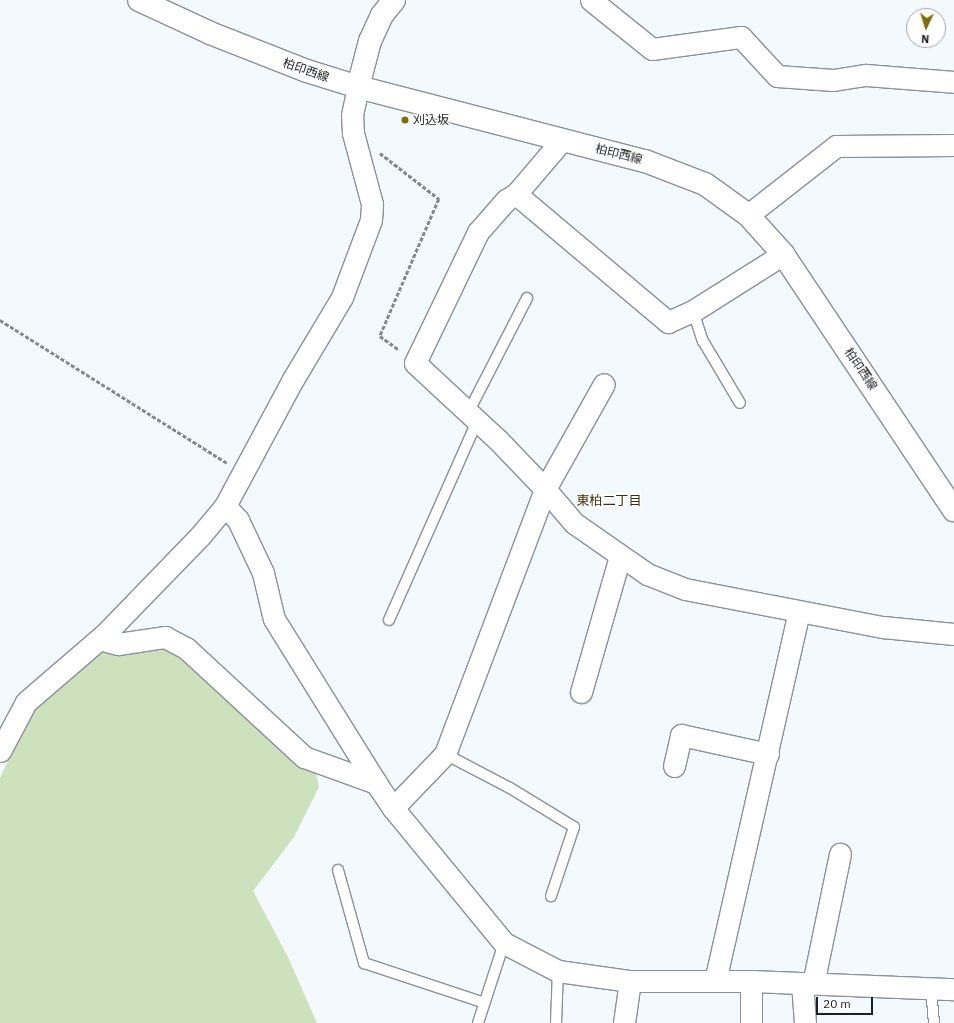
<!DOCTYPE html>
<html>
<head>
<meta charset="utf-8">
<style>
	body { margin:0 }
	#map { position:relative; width:954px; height:1023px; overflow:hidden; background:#f4f9fd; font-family:"IBM Plex Sans","Noto Sans JP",sans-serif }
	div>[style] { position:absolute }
	.green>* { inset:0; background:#cce1bc }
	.path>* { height:2.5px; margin-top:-1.25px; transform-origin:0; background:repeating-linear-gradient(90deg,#85898c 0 4px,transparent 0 6px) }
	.roads { filter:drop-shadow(1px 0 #8a9198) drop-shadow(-1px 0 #8a9198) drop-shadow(0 1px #8a9198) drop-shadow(0 -1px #8a9198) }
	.service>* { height:10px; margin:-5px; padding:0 5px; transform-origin:5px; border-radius:5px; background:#fff }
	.minor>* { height:21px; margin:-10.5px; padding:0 10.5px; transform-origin:10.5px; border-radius:10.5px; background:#fff }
	.tertiary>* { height:22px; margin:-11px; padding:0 11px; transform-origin:11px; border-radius:11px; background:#fff }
	.secondary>* { height:22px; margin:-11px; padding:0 11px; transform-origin:11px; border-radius:11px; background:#fff }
	.dots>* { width:11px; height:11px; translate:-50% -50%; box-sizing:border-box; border:2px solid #fff; border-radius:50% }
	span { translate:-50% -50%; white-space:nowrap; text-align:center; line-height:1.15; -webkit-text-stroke:3px #fff; paint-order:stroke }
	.street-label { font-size:12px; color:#1c1f22 }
	.poi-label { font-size:12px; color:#1c1f22 }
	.left { translate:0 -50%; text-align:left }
	.neighbourhood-label { font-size:13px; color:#3a3105 }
	.north { position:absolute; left:906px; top:8px; width:40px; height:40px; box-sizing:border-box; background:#fff; border:1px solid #a4a5a7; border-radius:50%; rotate:184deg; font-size:11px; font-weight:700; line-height:16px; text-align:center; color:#1c1f22 }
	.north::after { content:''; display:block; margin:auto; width:14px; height:18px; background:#806d09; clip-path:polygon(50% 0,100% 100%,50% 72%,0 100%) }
	.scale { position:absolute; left:816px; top:997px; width:57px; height:18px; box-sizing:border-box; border:2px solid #1c1f22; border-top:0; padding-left:5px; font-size:12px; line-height:14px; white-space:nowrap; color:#1c1f22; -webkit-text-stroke:3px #fff; paint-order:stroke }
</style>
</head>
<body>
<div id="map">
	<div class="green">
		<div style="clip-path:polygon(159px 644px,212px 664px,311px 751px,319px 787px,294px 837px,253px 891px,288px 957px,317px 1023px,0 1023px,0 778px,31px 712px,102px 647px)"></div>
	</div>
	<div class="path">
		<div style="left:380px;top:153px;width:75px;rotate:37.9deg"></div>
		<div style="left:439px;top:199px;width:149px;rotate:113.3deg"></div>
		<div style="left:380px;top:336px;width:24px;rotate:36deg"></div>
		<div style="left:0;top:320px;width:268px;rotate:32.2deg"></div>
	</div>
	<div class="roads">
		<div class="service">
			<div style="left:693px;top:311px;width:32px;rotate:72deg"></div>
			<div style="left:703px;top:341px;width:72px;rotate:59.2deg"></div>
			<div style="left:469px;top:411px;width:127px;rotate:-62.8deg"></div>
			<div style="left:389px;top:620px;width:218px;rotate:-66.1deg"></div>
			<div style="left:445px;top:754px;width:73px;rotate:27.6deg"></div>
			<div style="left:510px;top:788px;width:75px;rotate:31.4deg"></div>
			<div style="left:574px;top:827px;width:73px;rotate:108.4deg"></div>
			<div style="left:338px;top:870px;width:97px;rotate:74.4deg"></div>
			<div style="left:364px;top:963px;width:127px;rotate:18.3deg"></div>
			<div style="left:931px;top:989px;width:34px;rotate:85deg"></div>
			<div style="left:478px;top:1023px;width:84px;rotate:-72deg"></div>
			<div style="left:556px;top:1023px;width:52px;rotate:-87.8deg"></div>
		</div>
		<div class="minor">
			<div style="left:591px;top:0;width:78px;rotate:38.8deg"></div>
			<div style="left:652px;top:49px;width:90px;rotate:-7.7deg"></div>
			<div style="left:741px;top:37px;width:53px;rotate:47.3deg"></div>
			<div style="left:777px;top:76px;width:56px;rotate:4.1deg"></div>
			<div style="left:833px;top:80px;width:33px;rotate:-9deg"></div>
			<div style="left:866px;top:75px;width:88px;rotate:4.5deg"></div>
			<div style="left:562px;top:140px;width:71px;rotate:130.4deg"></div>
			<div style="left:516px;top:194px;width:12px;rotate:149deg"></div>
			<div style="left:506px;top:200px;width:43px;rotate:131.2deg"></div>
			<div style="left:478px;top:232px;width:145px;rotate:115.7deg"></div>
			<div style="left:415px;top:363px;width:113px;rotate:42.9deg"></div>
			<div style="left:498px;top:440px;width:68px;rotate:46.2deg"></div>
			<div style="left:545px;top:489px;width:120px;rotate:-60.7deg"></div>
			<div style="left:516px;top:194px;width:199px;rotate:40.1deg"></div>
			<div style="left:668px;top:322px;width:27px;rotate:-24deg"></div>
			<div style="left:693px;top:311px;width:107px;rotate:-32.3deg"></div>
			<div style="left:748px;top:215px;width:112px;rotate:-38.1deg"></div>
			<div style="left:836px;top:146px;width:118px;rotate:-0.5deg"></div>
			<div style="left:225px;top:506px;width:19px;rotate:47deg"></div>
			<div style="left:238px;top:520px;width:59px;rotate:64.7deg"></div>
			<div style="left:263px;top:573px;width:47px;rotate:76.6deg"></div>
			<div style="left:274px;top:619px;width:193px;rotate:58.1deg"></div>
			<div style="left:376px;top:783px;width:30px;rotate:56deg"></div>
			<div style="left:393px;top:808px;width:175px;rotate:50.6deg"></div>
			<div style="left:504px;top:943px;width:61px;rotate:27.4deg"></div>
			<div style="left:558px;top:971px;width:73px;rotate:7.9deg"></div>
			<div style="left:630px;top:981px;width:121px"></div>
			<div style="left:751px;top:981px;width:203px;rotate:2.3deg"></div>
			<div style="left:99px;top:639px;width:20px;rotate:15deg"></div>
			<div style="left:118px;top:644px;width:48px;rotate:-8.5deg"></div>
			<div style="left:165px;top:637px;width:24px;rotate:28deg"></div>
			<div style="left:186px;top:648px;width:161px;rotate:42.7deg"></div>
			<div style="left:304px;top:757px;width:77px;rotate:19.9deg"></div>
			<div style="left:581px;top:692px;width:141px;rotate:-74deg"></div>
			<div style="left:0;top:751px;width:55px;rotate:-62deg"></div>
			<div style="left:26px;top:702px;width:103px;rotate:-40.7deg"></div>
			<div style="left:104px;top:635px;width:138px;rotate:-45.9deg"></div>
			<div style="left:200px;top:536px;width:39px;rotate:-50deg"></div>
			<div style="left:225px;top:506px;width:142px;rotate:-61.8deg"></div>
			<div style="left:292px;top:381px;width:98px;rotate:-59.2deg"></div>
			<div style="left:342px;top:297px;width:82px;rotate:-69.4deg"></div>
			<div style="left:371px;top:220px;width:16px;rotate:-86deg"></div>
			<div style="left:372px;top:204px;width:73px;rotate:-105deg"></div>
			<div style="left:353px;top:133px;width:18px;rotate:-93deg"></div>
			<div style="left:352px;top:115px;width:29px;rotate:-78deg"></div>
			<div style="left:674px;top:766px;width:32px;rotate:-77deg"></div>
			<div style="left:681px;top:735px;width:89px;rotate:12.3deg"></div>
			<div style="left:393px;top:808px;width:75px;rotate:-46.1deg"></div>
			<div style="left:445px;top:754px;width:283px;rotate:-69.3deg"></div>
			<div style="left:545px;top:489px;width:45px;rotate:49.5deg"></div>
			<div style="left:574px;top:523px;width:89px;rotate:34.9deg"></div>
			<div style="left:647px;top:574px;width:41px;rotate:21.5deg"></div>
			<div style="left:685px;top:589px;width:202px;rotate:10.9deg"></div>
			<div style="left:883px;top:627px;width:71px;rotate:5.6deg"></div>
			<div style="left:715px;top:981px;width:378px;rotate:-77.2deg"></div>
			<div style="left:751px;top:981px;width:42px;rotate:90deg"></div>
			<div style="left:802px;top:983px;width:40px;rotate:85.7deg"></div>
			<div style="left:813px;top:984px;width:133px;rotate:-78.3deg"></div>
			<div style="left:624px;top:1023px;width:42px;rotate:-81.9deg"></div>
		</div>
		<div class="tertiary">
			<div style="left:358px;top:87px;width:48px;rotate:-75.4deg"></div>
			<div style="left:370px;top:41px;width:29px;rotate:-65deg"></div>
			<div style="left:382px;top:15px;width:19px;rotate:-51deg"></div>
		</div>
		<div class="secondary">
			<div style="left:139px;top:0;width:78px;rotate:24.9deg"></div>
			<div style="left:210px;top:33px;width:104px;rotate:21.4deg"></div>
			<div style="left:307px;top:71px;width:53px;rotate:17.4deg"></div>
			<div style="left:358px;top:87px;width:296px;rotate:14.5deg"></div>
			<div style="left:645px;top:161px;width:64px;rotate:21deg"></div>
			<div style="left:705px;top:184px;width:53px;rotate:35.8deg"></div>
			<div style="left:748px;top:215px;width:52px;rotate:48.1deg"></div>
			<div style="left:783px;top:254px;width:308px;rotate:56.3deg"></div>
		</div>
	</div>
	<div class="dots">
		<div style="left:405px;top:120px;background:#806d09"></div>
	</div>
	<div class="street-label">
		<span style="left:306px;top:70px;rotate:19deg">柏印西線</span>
		<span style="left:619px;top:154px;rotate:14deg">柏印西線</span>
		<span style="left:861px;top:369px;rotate:56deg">柏印西線</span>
	</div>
	<div class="poi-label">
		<span class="left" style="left:413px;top:120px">刈込坂</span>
	</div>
	<div class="neighbourhood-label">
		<span style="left:609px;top:501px">東柏二丁目</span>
	</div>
	<div class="north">N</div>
	<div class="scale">20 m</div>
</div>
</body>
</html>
